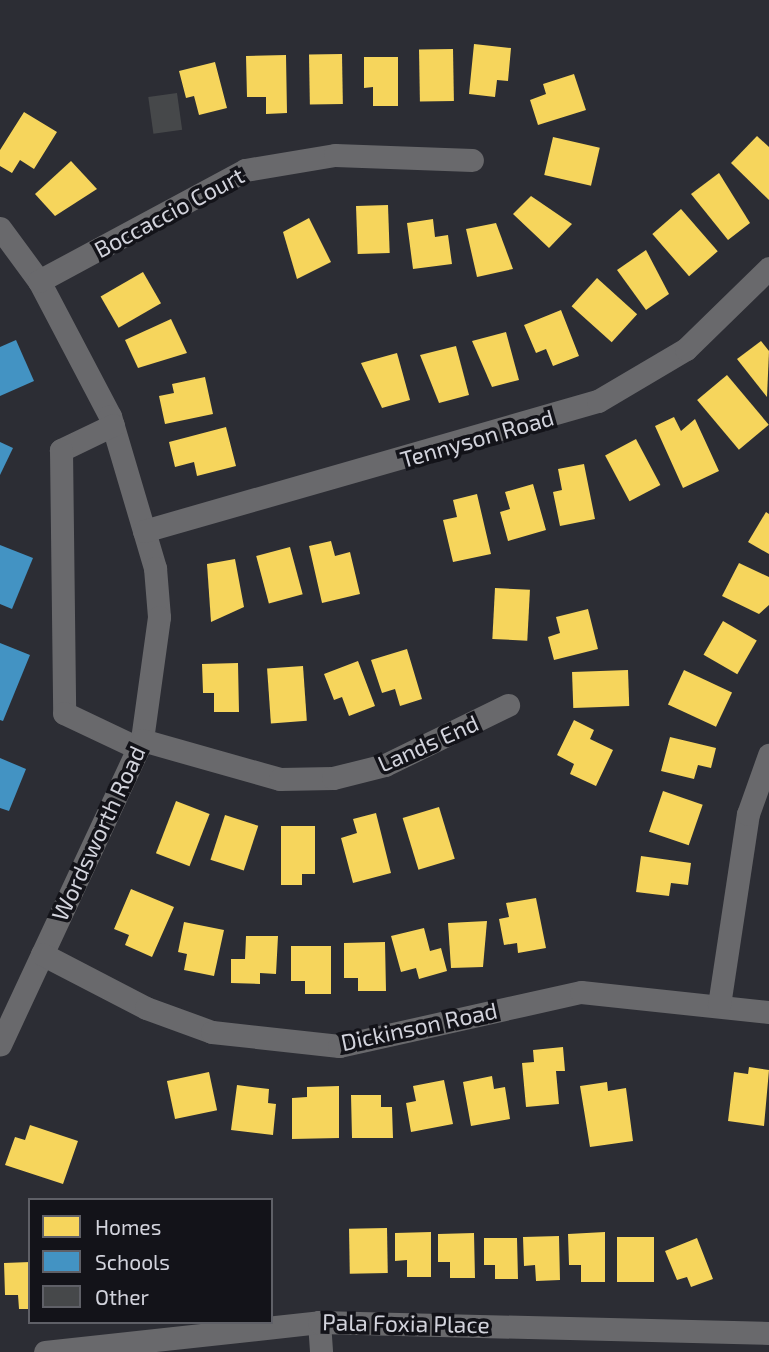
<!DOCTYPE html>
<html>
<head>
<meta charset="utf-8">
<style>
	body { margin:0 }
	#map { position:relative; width:769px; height:1352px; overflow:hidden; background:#2c2d34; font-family:"Exo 2",sans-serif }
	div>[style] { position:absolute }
	.homes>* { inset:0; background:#f6d55c; transform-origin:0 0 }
	.schools>* { inset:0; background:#4393c3 }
	.building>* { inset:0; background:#46484a; transform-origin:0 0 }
	.minor>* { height:23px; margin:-11.5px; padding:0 11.5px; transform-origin:11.5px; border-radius:11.5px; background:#69696c }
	span { translate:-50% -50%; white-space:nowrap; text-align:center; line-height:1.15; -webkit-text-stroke:7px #131319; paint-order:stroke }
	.street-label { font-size:23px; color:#d2d3dc }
	.legend { position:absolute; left:28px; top:1198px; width:245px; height:126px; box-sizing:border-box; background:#131319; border:2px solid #5f6067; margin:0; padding:9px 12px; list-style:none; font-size:21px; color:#d2d3dc }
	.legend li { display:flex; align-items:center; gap:14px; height:35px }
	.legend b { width:35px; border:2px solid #5f6067 }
</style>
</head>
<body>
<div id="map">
	<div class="homes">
		<div style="clip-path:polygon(474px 44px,511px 48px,508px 81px,497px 80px,495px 97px,469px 94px)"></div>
		<div style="left:453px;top:49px;width:52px;height:34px;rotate:89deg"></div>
		<div style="left:342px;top:54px;width:50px;height:33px;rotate:89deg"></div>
		<div style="clip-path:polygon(286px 55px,287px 113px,266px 114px,266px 97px,247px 97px,246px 56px)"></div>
		<div style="clip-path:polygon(364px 57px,398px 57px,398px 106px,373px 106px,373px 87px,364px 88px)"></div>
		<div style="clip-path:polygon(215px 62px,227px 108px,199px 115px,194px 96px,186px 98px,179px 71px)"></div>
		<div style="clip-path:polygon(574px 74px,586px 110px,538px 125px,530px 100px,546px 94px,543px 84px)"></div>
		<div style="clip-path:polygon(24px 112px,57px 132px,34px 169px,20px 160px,12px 173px,0 166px,0 150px)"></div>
		<div style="clip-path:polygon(757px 136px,769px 147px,769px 200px,731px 163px)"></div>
		<div style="left:553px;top:137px;width:48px;height:39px;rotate:13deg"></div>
		<div style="clip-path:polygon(71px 161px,97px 189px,55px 216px,35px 194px)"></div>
		<div style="clip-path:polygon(719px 173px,750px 223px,728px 240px,691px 194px)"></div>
		<div style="clip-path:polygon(531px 196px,572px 224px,549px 248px,513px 214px)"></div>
		<div style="left:388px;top:205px;width:48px;height:32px;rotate:88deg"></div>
		<div style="left:681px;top:209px;width:56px;height:38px;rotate:49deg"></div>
		<div style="clip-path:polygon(309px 218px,331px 262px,297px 279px,283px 232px)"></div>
		<div style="clip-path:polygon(433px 219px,435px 237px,448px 235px,452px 264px,413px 269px,407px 223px)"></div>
		<div style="clip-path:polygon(496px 223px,513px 269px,477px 277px,466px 229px)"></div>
		<div style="clip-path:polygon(646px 250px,669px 294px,646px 310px,617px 270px)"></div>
		<div style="left:143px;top:272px;width:36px;height:49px;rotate:60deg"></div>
		<div style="left:597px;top:278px;width:54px;height:38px;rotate:42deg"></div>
		<div style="clip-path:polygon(561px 310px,579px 356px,553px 366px,546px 349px,536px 353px,524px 325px)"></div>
		<div style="clip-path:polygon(171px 319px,187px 353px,138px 368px,125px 340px)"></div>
		<div style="clip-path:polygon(506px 332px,519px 380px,492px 387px,472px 341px)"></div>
		<div style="clip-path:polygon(761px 341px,769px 351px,767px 397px,737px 359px)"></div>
		<div style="clip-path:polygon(456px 346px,469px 395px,439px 403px,420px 355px)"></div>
		<div style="clip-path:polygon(397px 353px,410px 400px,382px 408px,361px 363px)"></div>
		<div style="left:727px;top:375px;width:65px;height:39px;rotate:50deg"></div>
		<div style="clip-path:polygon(205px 377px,213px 414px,165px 424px,159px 396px,174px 393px,172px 384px)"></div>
		<div style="clip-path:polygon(674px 417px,681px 431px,695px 419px,719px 471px,683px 488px,655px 426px)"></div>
		<div style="clip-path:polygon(226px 427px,236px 466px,197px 476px,194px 462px,175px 467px,169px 442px)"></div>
		<div style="left:636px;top:439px;width:52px;height:35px;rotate:62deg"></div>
		<div style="clip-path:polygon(584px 464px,595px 519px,560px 526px,553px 492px,562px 490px,558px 469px)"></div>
		<div style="clip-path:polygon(533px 484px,546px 530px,508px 541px,500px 512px,510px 509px,505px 492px)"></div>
		<div style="clip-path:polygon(477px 494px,491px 554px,453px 562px,443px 520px,457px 517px,453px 500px)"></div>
		<div style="clip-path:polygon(766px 512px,769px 514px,769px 554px,748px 542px)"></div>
		<div style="clip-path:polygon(331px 541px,335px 556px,350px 552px,360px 594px,322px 603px,309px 546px)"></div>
		<div style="left:290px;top:547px;width:49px;height:35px;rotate:75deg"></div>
		<div style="clip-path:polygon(235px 559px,244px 607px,211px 622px,207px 564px)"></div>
		<div style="clip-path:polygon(739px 563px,769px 577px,769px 605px,759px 614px,722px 596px)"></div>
		<div style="left:495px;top:588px;width:35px;height:51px;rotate:3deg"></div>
		<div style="clip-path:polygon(588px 609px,598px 649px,554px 660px,548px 637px,560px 633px,556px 617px)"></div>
		<div style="left:723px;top:621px;width:39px;height:39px;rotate:30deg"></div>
		<div style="clip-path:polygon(407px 649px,422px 699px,400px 706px,395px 689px,382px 693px,371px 660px)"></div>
		<div style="clip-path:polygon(358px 661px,375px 706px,349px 716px,342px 697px,334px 700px,324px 674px)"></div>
		<div style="clip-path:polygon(238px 663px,239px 712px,214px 712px,214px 693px,203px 693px,202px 664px)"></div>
		<div style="left:303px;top:666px;width:55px;height:36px;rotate:86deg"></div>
		<div style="left:628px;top:670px;width:36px;height:56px;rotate:88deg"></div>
		<div style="left:684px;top:670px;width:53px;height:38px;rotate:25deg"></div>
		<div style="clip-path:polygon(574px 720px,594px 730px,590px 739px,613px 750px,596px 786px,570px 774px,574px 764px,557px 755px)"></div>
		<div style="clip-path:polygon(670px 737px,716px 748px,711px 768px,698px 765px,694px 779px,661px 771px)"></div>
		<div style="left:663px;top:791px;width:42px;height:43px;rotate:19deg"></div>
		<div style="left:176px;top:801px;width:36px;height:56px;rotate:21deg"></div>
		<div style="left:439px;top:807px;width:54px;height:38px;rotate:73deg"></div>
		<div style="clip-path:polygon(376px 813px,391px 873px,353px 883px,341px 838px,357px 833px,353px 819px)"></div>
		<div style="left:225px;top:815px;width:35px;height:47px;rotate:18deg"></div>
		<div style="clip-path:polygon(281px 826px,315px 826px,315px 874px,302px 874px,302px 885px,281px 885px)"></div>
		<div style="clip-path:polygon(641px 856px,691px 863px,688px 885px,671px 883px,669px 896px,636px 892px)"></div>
		<div style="clip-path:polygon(131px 889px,174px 907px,152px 957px,125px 945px,129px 935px,114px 929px)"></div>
		<div style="clip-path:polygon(536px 898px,546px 948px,518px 953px,517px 943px,504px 945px,499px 919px,509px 917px,506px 903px)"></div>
		<div style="clip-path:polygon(487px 921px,483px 967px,451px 968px,448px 923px)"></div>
		<div style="clip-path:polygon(184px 922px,224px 930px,214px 976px,184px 970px,187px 954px,178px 952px)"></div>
		<div style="clip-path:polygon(424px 928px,430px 951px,441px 948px,447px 971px,419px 979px,416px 968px,401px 972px,391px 936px)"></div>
		<div style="clip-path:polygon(246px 936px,278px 936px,276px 974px,260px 973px,260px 984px,231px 983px,231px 959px,245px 959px)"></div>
		<div style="clip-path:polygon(385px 942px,386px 991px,358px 991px,358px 978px,344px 978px,344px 943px)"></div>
		<div style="clip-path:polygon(291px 946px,331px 946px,331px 994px,305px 994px,305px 981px,291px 981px)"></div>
		<div style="clip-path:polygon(563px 1047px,565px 1071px,556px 1071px,559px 1104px,526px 1107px,522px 1063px,534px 1062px,533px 1050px)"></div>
		<div style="clip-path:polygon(749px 1067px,769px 1070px,764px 1126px,728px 1121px,734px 1072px,748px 1074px)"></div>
		<div style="left:209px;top:1072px;width:39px;height:43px;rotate:78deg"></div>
		<div style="clip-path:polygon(492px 1076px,494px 1089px,505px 1087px,510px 1119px,471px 1126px,463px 1082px)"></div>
		<div style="clip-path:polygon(444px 1080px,453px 1124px,411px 1132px,406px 1103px,416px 1101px,413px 1086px)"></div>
		<div style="clip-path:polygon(607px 1082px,608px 1091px,626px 1088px,633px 1141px,590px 1147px,580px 1086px)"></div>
		<div style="clip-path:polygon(237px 1085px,269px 1089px,268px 1103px,276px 1104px,273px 1135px,231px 1130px)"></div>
		<div style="clip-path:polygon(339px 1086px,339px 1138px,292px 1139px,292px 1098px,307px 1097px,307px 1087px)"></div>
		<div style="clip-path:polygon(351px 1095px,381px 1095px,381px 1107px,392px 1107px,393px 1138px,352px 1138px)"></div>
		<div style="clip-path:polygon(30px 1125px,78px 1141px,63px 1184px,5px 1165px,15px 1137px,25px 1140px)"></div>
		<div style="left:387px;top:1228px;width:45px;height:38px;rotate:89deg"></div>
		<div style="clip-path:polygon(431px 1232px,431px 1277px,407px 1277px,407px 1260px,395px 1261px,395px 1233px)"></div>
		<div style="clip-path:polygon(605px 1232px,605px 1282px,581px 1282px,581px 1265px,569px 1265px,568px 1234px)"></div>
		<div style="clip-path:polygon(474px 1233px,475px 1278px,450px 1278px,450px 1262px,438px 1262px,438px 1234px)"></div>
		<div style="clip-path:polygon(559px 1236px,560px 1280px,536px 1281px,535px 1265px,524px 1266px,523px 1237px)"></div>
		<div style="left:617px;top:1237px;width:37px;height:45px"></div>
		<div style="clip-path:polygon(484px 1238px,517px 1238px,518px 1279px,495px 1279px,495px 1265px,484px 1265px)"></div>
		<div style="clip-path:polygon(697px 1238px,713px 1279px,691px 1287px,687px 1277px,677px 1280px,665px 1251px)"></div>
		<div style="clip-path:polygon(30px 1262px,30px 1309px,19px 1309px,18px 1295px,5px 1295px,4px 1263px)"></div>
	</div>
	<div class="schools">
		<div style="clip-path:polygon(16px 340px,34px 381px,0 396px,0 347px)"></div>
		<div style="clip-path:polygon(0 442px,13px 448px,0 475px)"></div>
		<div style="clip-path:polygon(0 545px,33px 558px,12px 609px,0 604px)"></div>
		<div style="clip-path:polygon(0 643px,30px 655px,3px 721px,0 720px)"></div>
		<div style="clip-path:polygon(0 758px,26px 769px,9px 811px,0 808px)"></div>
	</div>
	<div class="building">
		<div style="left:177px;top:93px;width:37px;height:29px;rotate:82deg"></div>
	</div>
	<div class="minor">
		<div style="left:0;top:228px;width:66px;rotate:53.7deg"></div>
		<div style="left:39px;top:281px;width:153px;rotate:62.3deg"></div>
		<div style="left:110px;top:416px;width:159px;rotate:73.5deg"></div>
		<div style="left:155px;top:568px;width:49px;rotate:85.3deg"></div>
		<div style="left:159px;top:617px;width:124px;rotate:97.9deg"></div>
		<div style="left:142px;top:740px;width:336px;rotate:115deg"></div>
		<div style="left:39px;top:281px;width:234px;rotate:-28.3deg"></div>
		<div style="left:245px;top:170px;width:91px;rotate:-9.5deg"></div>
		<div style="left:335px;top:155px;width:137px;rotate:2.1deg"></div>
		<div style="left:113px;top:425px;width:58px;rotate:154.3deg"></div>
		<div style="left:61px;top:450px;width:263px;rotate:89.3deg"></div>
		<div style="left:64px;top:713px;width:82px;rotate:25.3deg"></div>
		<div style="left:144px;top:531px;width:472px;rotate:-16deg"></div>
		<div style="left:598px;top:401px;width:102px;rotate:-30.6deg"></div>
		<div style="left:686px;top:349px;width:116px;rotate:-44.3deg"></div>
		<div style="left:142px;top:740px;width:143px;rotate:15.8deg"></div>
		<div style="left:280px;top:779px;width:53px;rotate:-1.1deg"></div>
		<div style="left:333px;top:778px;width:54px;rotate:-14deg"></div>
		<div style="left:385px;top:765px;width:137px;rotate:-26deg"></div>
		<div style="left:42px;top:954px;width:117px;rotate:27.4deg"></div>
		<div style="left:146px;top:1008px;width:70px;rotate:20deg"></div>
		<div style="left:212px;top:1032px;width:128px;rotate:6.3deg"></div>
		<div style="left:339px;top:1046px;width:248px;rotate:-12.6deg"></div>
		<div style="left:581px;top:992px;width:189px;rotate:6.1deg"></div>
		<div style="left:719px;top:1005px;width:193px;rotate:-81.4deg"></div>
		<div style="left:748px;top:814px;width:63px;rotate:-70.4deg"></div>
		<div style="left:319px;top:1322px;width:30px;rotate:86deg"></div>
		<div style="left:45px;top:1352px;width:276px;rotate:-6.2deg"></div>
		<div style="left:319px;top:1322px;width:450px;rotate:1.4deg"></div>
	</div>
	<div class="street-label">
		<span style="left:169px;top:212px;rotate:-28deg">Boccaccio Court</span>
		<span style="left:477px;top:438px;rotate:-16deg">Tennyson Road</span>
		<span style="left:428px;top:743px;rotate:-24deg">Lands End</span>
		<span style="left:98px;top:833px;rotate:-65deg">Wordsworth Road</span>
		<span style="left:419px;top:1026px;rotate:-12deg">Dickinson Road</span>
		<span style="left:406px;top:1323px;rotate:1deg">Pala Foxia Place</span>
	</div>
	<ul class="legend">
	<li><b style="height:19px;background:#f6d55c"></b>Homes</li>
	<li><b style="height:19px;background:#4393c3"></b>Schools</li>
	<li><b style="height:19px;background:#46484a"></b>Other</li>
	</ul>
</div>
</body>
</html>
